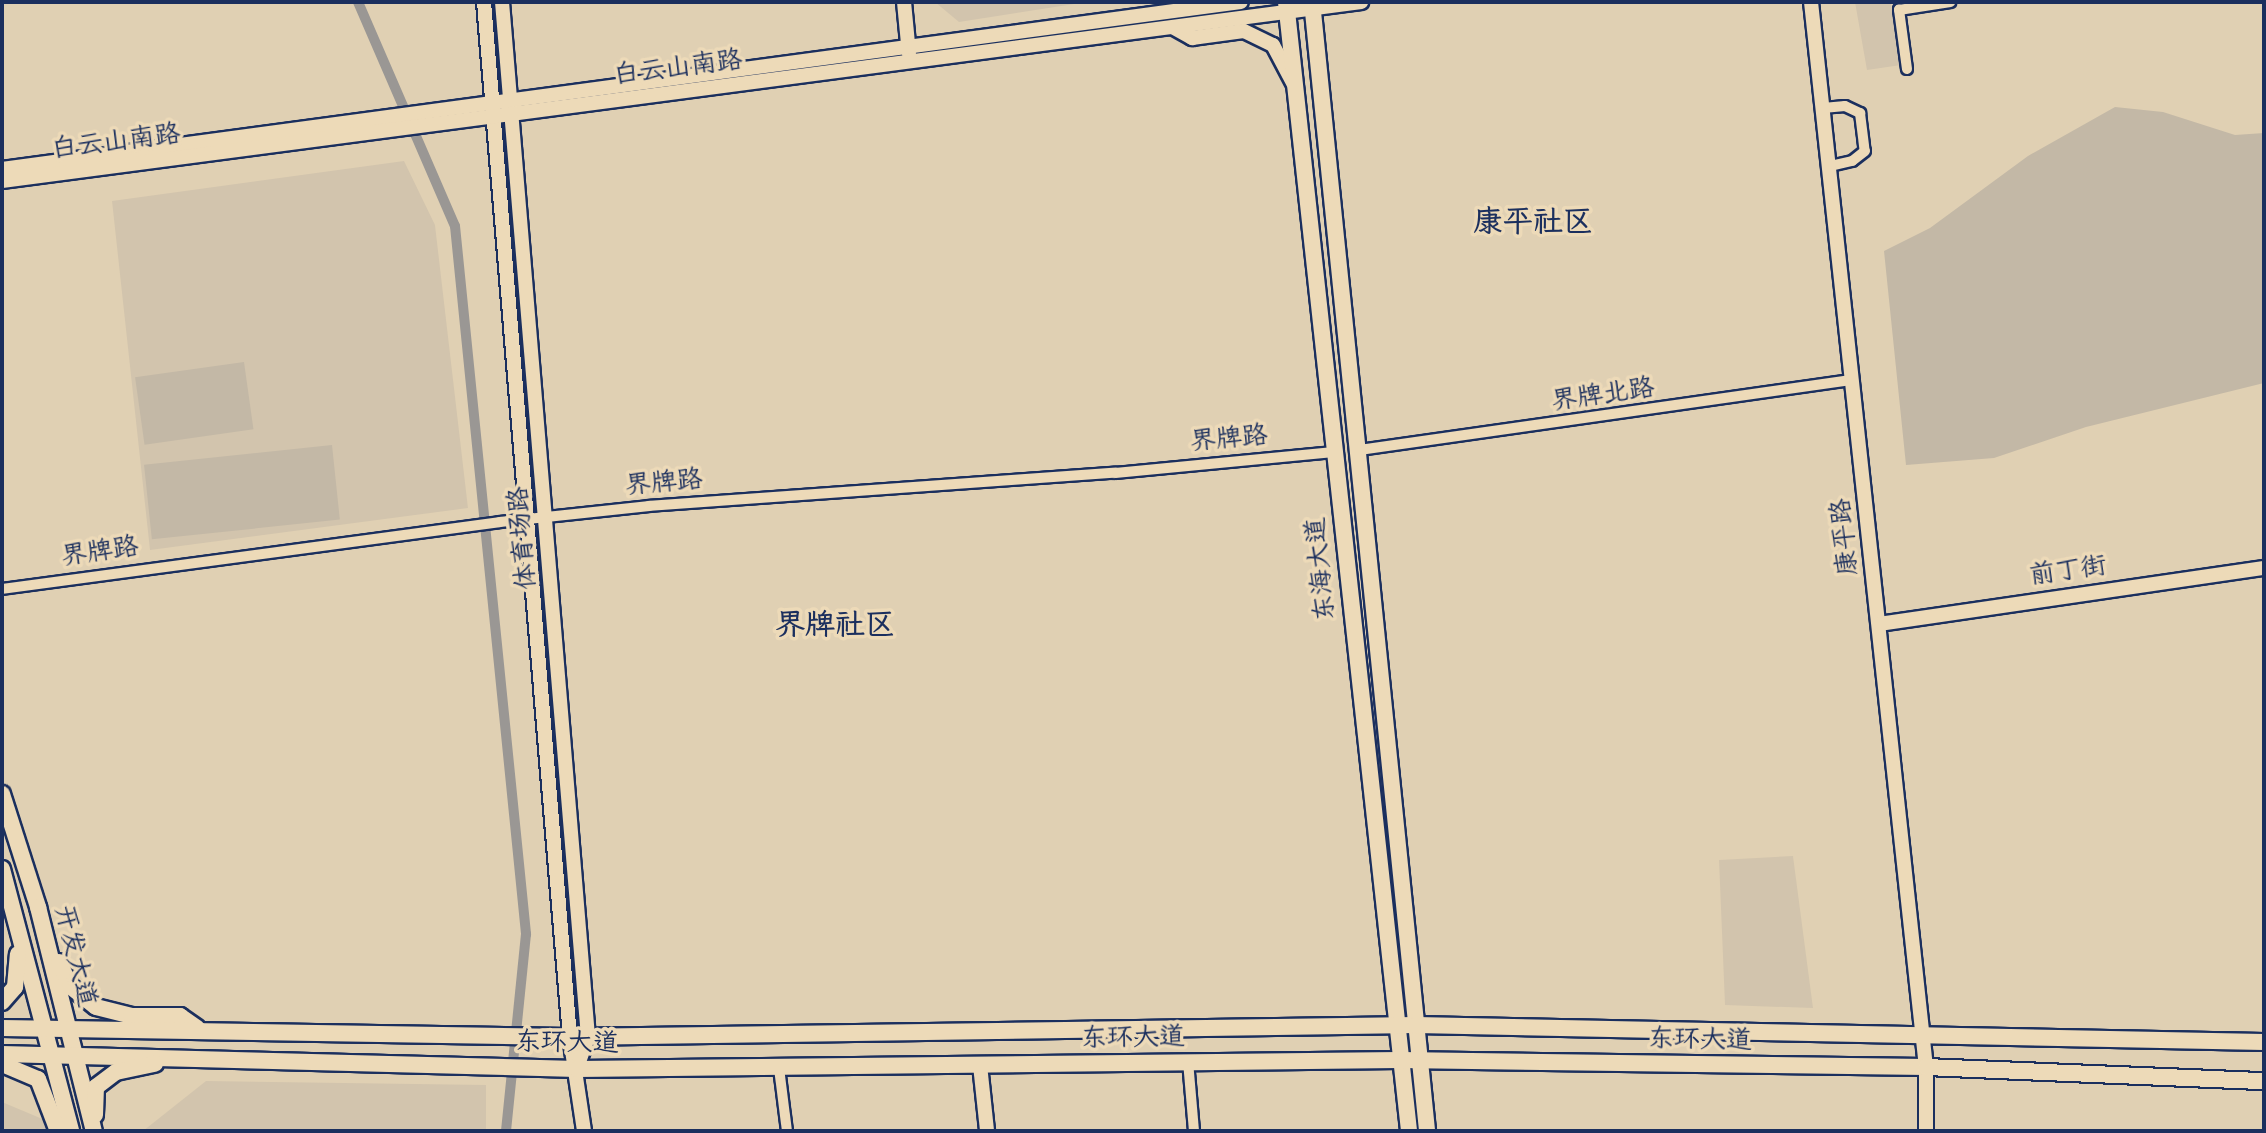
<!DOCTYPE html>
<html>
<head>
<meta charset="utf-8">
<style>
	body { margin:0 }
	#map { position:relative; width:2266px; height:1133px; overflow:hidden; background:#e0d0b3; font-family:"Comic Neue","LXGW WenKai TC",sans-serif }
	div>[style] { position:absolute }
	.built>* { inset:0; background:#d2c4ad }
	.green>* { inset:0; background:#c3b8a6; transform-origin:0 0 }
	.canal>* { height:10px; margin:-5px; padding:0 5px; transform-origin:5px; border-radius:5px; background:#9a9794 }
	.roads { filter:drop-shadow(2px 0 #1b2f5e) drop-shadow(-2px 0 #1b2f5e) drop-shadow(0 2px #1b2f5e) drop-shadow(0 -2px #1b2f5e) }
	.street>* { height:10px; margin:-5px; padding:0 5px; transform-origin:5px; border-radius:5px; background:#eddab8 }
	.secondary>* { height:14px; margin:-7px; padding:0 7px; transform-origin:7px; border-radius:7px; background:#eddab8 }
	.primary>* { height:16px; margin:-8px; padding:0 8px; transform-origin:8px; border-radius:8px; background:#eddab8 }
	span { translate:-50% -50%; white-space:nowrap; text-align:center; line-height:1.15; -webkit-text-stroke:7px #eddab8; paint-order:stroke }
	.street-label { font-size:26px; color:#1b2f5e }
	.quarter-label { font-size:30px; color:#1b2f5e; font-weight:700 }
	.frame { position:absolute; inset:0; border:4px solid #1b2f5e; pointer-events:none }
</style>
</head>
<body>
<div id="map">
	<div class="built">
		<div style="clip-path:polygon(935px 2px,1087px 2px,959px 22px)"></div>
		<div style="clip-path:polygon(1855px 2px,1904px 2px,1891px 4px,1901px 65px,1867px 70px)"></div>
		<div style="clip-path:polygon(404px 161px,435px 225px,468px 508px,150px 550px,112px 201px)"></div>
		<div style="clip-path:polygon(1793px 856px,1813px 1008px,1725px 1005px,1719px 860px)"></div>
		<div style="clip-path:polygon(206px 1081px,486px 1085px,486px 1131px,143px 1131px)"></div>
		<div style="clip-path:polygon(2px 1102px,71px 1131px,2px 1131px)"></div>
	</div>
	<div class="green">
		<div style="clip-path:polygon(2115px 107px,2163px 112px,2235px 135px,2264px 133px,2264px 383px,2086px 427px,1994px 458px,1906px 465px,1884px 251px,1930px 228px,2028px 156px)"></div>
		<div style="left:244px;top:362px;width:68px;height:110px;rotate:82deg"></div>
		<div style="left:332px;top:445px;width:75px;height:189px;rotate:84deg"></div>
	</div>
	<div class="canal">
		<div style="left:358px;top:2px;width:244px;rotate:66.6deg"></div>
		<div style="left:455px;top:226px;width:712px;rotate:84.27deg"></div>
		<div style="left:526px;top:934px;width:198px;rotate:95.8deg"></div>
	</div>
	<div class="roads">
		<div class="street">
			<div style="left:1907px;top:69px;width:60px;rotate:-97.7deg"></div>
			<div style="left:1899px;top:10px;width:52px;rotate:-8.9deg"></div>
			<div style="left:1823px;top:108px;width:22px;rotate:-5deg"></div>
			<div style="left:1845px;top:106px;width:17px;rotate:25deg"></div>
			<div style="left:1860px;top:113px;width:38px;rotate:83deg"></div>
			<div style="left:1865px;top:151px;width:16px;rotate:142deg"></div>
			<div style="left:1852px;top:161px;width:23px;rotate:167deg"></div>
			<div style="left:1359px;top:450px;width:499px;rotate:-8.1deg"></div>
			<div style="left:2px;top:589px;width:502px;rotate:-7.66deg"></div>
			<div style="left:500px;top:522px;width:150px;rotate:-6.1deg"></div>
			<div style="left:649px;top:506px;width:467px;rotate:-4.1deg"></div>
			<div style="left:1115px;top:473px;width:220px;rotate:-5.5deg"></div>
			<div style="left:1188px;top:1061px;width:70px;rotate:85.1deg"></div>
			<div style="left:779px;top:1068px;width:64px;rotate:82.8deg"></div>
		</div>
		<div class="secondary">
			<div style="left:484px;top:2px;width:1039px;rotate:85.25deg"></div>
			<div style="left:570px;top:1037px;width:95px;rotate:81.5deg"></div>
			<div style="left:502px;top:2px;width:1039px;rotate:85.25deg"></div>
			<div style="left:588px;top:1037px;width:32px;rotate:110deg"></div>
			<div style="left:904px;top:2px;width:52px;rotate:84.5deg"></div>
			<div style="left:1811px;top:2px;width:1071px;rotate:83.84deg"></div>
			<div style="left:1926px;top:1067px;width:64px;rotate:90deg"></div>
			<div style="left:1174px;top:28px;width:21px;rotate:29deg"></div>
			<div style="left:1192px;top:38px;width:52px;rotate:-7.7deg"></div>
			<div style="left:1244px;top:31px;width:32px;rotate:26deg"></div>
			<div style="left:1273px;top:45px;width:43px;rotate:62.2deg"></div>
			<div style="left:2px;top:169px;width:1250px;rotate:-7.68deg"></div>
			<div style="left:2px;top:181px;width:1371px;rotate:-7.5deg"></div>
			<div style="left:1879px;top:624px;width:389px;rotate:-8.3deg"></div>
			<div style="left:980px;top:1065px;width:66px;rotate:83.9deg"></div>
		</div>
		<div class="primary">
			<div style="left:1286px;top:2px;width:1136px;rotate:83.78deg"></div>
			<div style="left:1312px;top:2px;width:1135px;rotate:84.18deg"></div>
			<div style="left:2px;top:794px;width:119px;rotate:72.3deg"></div>
			<div style="left:38px;top:907px;width:231px;rotate:76deg"></div>
			<div style="left:2px;top:869px;width:271px;rotate:75.2deg"></div>
			<div style="left:59px;top:962px;width:26px;rotate:65deg"></div>
			<div style="left:70px;top:986px;width:33px;rotate:39deg"></div>
			<div style="left:96px;top:1007px;width:36px;rotate:14deg"></div>
			<div style="left:131px;top:1016px;width:49px"></div>
			<div style="left:180px;top:1016px;width:21px;rotate:35deg"></div>
			<div style="left:2px;top:1002px;width:20px;rotate:-49deg"></div>
			<div style="left:15px;top:987px;width:33px;rotate:-85deg"></div>
			<div style="left:2px;top:1028px;width:568px;rotate:0.91deg"></div>
			<div style="left:570px;top:1037px;width:846px;rotate:-0.81deg"></div>
			<div style="left:1416px;top:1025px;width:848px;rotate:1.15deg"></div>
			<div style="left:2px;top:1054px;width:575px;rotate:1.49deg"></div>
			<div style="left:577px;top:1069px;width:823px;rotate:-0.63deg"></div>
			<div style="left:1400px;top:1060px;width:526px;rotate:0.76deg"></div>
			<div style="left:1926px;top:1067px;width:338px;rotate:2.4deg"></div>
			<div style="left:2px;top:1064px;width:39px;rotate:23deg"></div>
			<div style="left:38px;top:1079px;width:56px;rotate:69deg"></div>
			<div style="left:95px;top:1115px;width:28px;rotate:-88deg"></div>
			<div style="left:96px;top:1087px;width:25px;rotate:-37deg"></div>
			<div style="left:116px;top:1072px;width:40px;rotate:-12deg"></div>
		</div>
	</div>
	<div class="street-label">
		<span style="left:678px;top:68px;rotate:-7deg">白云山南路</span>
		<span style="left:116px;top:142px;rotate:-7deg">白云山南路</span>
		<span style="left:1603px;top:395px;rotate:-8deg">界牌北路</span>
		<span style="left:1229px;top:439px;rotate:-5deg">界牌路</span>
		<span style="left:664px;top:483px;rotate:-5deg">界牌路</span>
		<span style="left:1845px;top:537px;rotate:-96deg">康平路</span>
		<span style="left:523px;top:538px;rotate:-95deg">体育场路</span>
		<span style="left:100px;top:552px;rotate:-8deg">界牌路</span>
		<span style="left:1321px;top:569px;rotate:-96deg">东海大道</span>
		<span style="left:2068px;top:571px;rotate:-8deg">前丁街</span>
		<span style="left:75px;top:956px;rotate:76deg">开发大道</span>
		<span style="left:1133px;top:1038px;rotate:-1deg">东环大道</span>
		<span style="left:1700px;top:1040px;rotate:1deg">东环大道</span>
		<span style="left:567px;top:1043px;rotate:1deg">东环大道</span>
	</div>
	<div class="quarter-label">
		<span style="left:1533px;top:222px">康平社区</span>
		<span style="left:835px;top:625px">界牌社区</span>
	</div>
	<div class="frame"></div>
</div>
</body>
</html>
